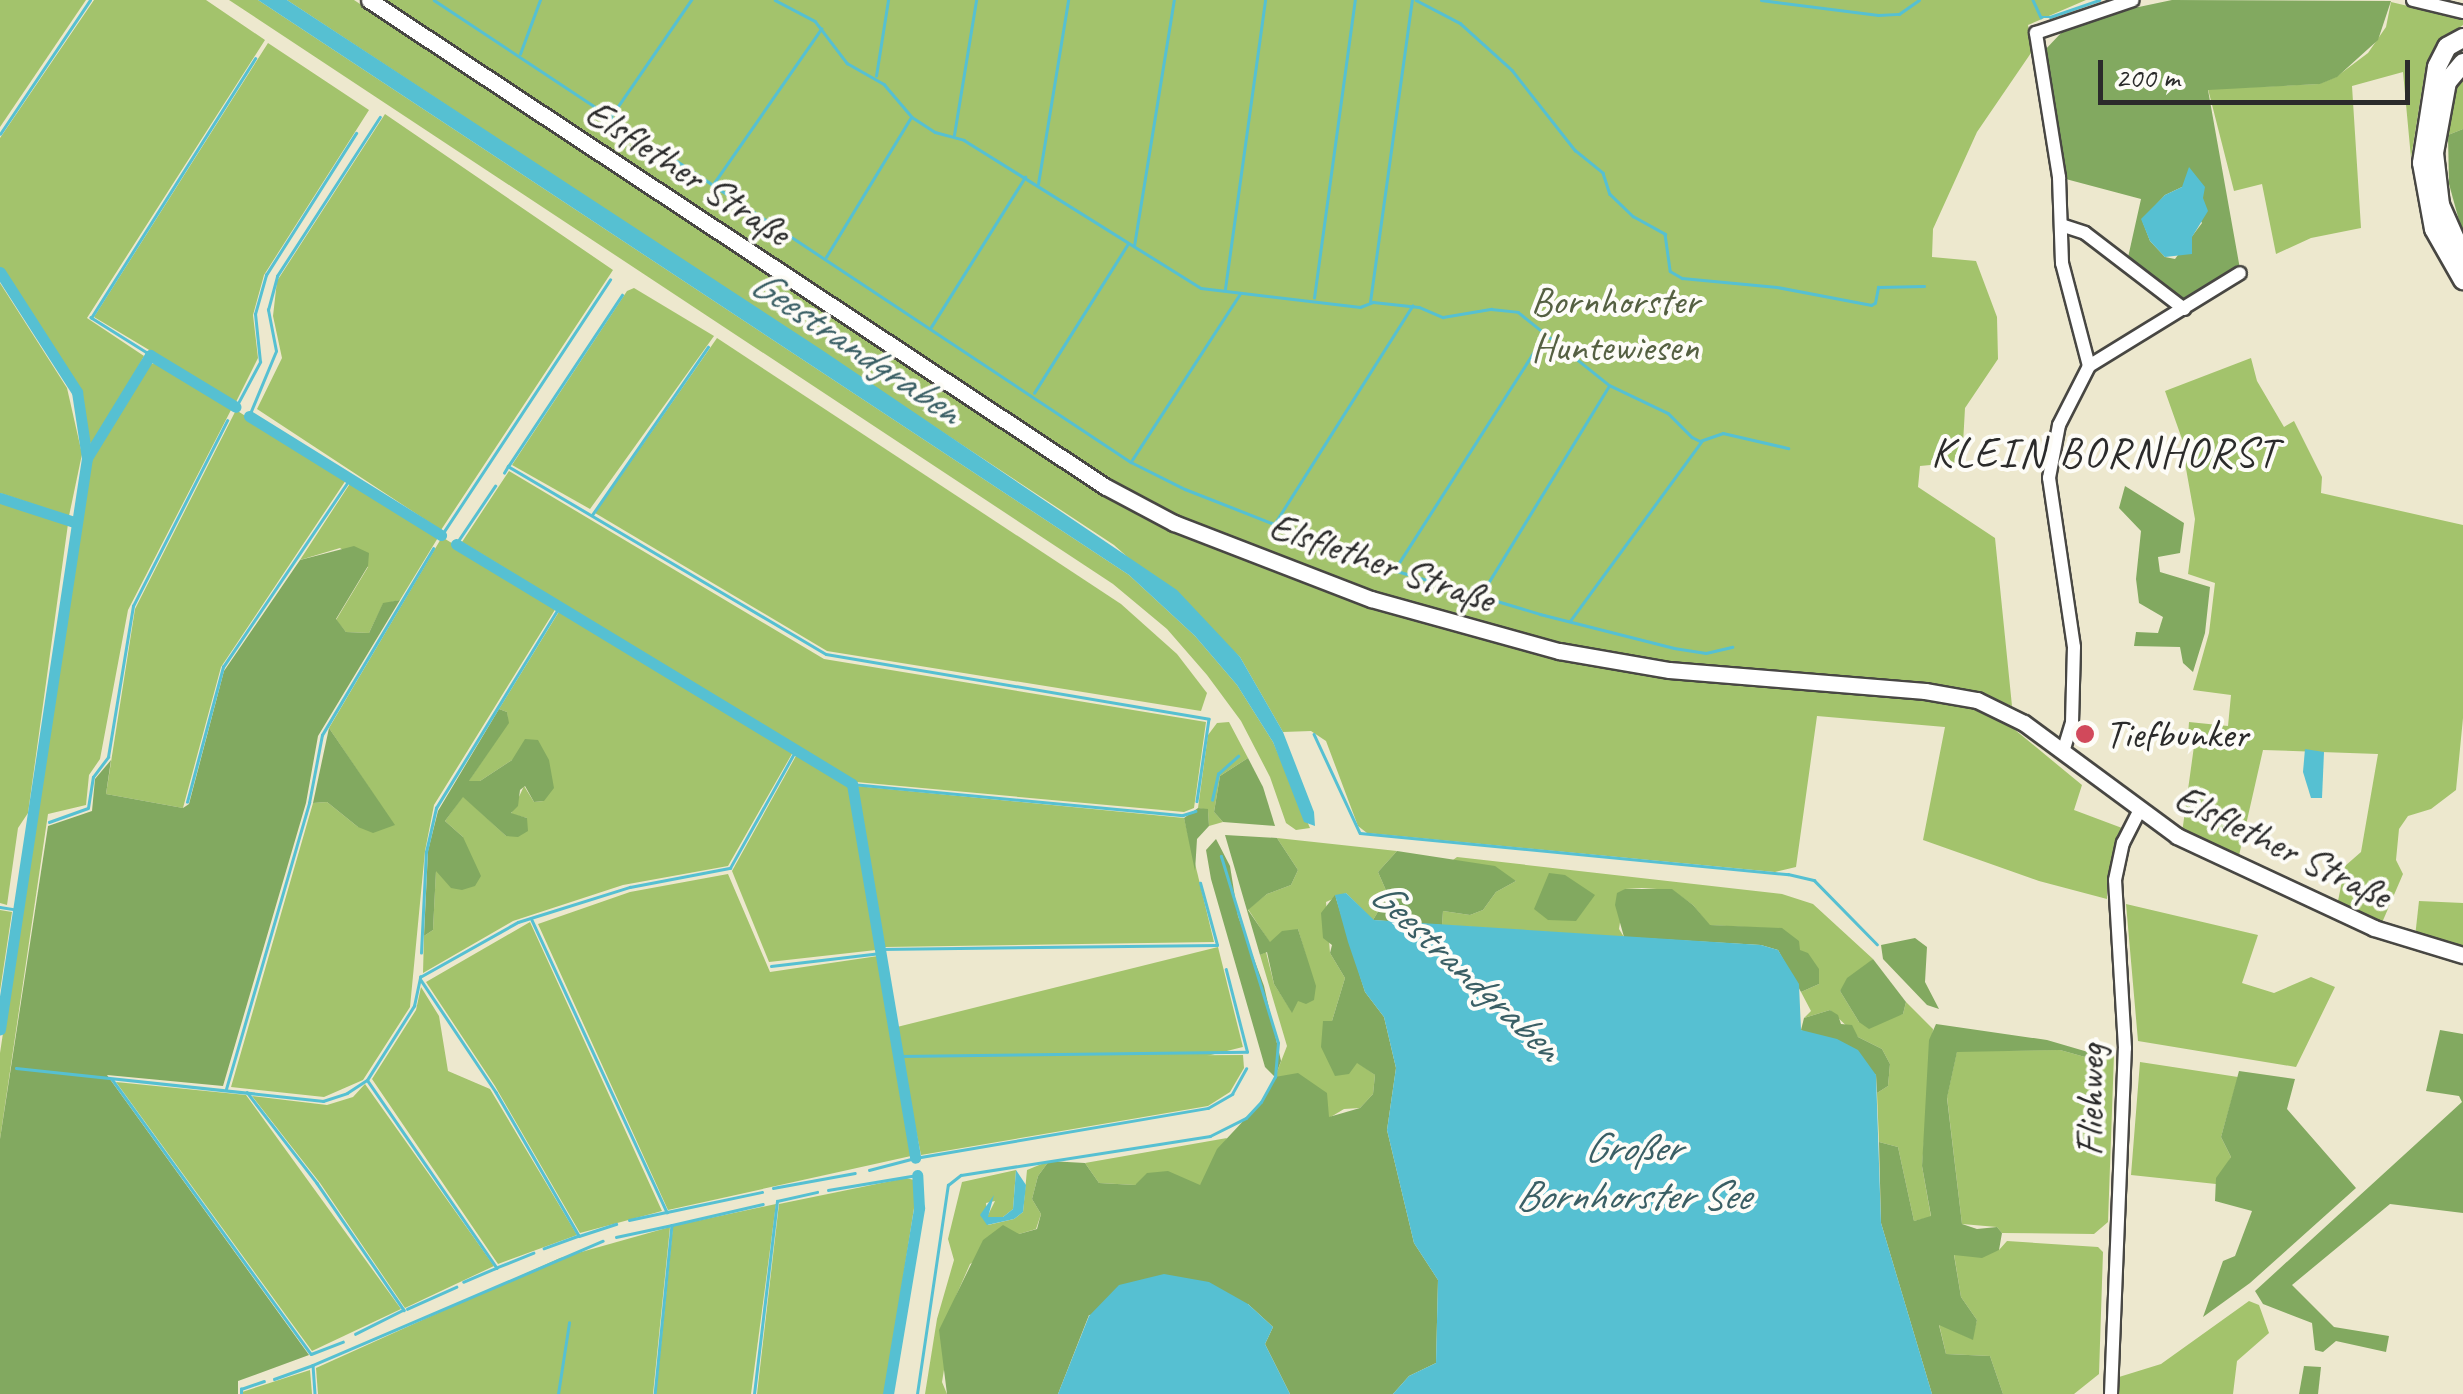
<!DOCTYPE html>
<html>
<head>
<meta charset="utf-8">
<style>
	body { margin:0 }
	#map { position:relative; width:2463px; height:1394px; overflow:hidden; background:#ede8ce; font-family:Caveat,sans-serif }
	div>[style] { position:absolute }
	.green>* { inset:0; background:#a3c36c; transform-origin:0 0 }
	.forest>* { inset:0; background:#82a960 }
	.water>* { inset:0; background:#56c0d2 }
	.stream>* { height:2.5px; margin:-1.25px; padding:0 1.25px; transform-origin:1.25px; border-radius:1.25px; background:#56c0d2 }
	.canal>* { height:11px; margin:-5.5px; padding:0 5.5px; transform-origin:5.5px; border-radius:5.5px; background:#56c0d2 }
	.roads { filter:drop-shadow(2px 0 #484743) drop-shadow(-2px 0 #484743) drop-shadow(0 2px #484743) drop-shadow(0 -2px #484743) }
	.minor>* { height:12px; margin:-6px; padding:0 6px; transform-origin:6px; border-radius:6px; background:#fff }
	.major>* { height:15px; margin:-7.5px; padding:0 7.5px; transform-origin:7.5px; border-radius:7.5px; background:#fff }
	.highway>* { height:18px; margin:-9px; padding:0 9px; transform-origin:9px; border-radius:9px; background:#fff }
	.dots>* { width:28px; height:28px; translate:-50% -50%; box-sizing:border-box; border:5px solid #fdfcf7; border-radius:50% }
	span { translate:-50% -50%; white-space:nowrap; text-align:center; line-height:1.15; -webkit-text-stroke:8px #fdfcf7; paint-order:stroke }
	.street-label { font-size:40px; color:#2b2b2b }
	.park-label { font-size:40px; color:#556042 }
	.poi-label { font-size:40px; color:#2b2b2b }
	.left { translate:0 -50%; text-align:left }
	.water-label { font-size:42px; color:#3a5f65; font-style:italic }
	.neighbourhood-label { font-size:42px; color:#2b2b2b; letter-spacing:2.5px }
	.scale { position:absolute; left:2098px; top:60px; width:312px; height:45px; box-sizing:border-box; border:5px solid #2b2b2b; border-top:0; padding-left:12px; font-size:30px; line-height:35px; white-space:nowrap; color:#2b2b2b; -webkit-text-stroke:8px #fdfcf7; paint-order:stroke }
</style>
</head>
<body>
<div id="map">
	<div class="green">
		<div style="clip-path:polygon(0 0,86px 0,0 127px)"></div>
		<div style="clip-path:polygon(94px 0,206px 0,265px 40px,87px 318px,144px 356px,92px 450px,77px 387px,0 267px,0 138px)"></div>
		<div style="clip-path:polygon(229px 0,258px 0,1129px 575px,1195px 636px,1237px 685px,1273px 742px,1310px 828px,1296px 830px,1286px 823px,1270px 777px,1241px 721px,1207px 675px,1167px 629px,1113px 584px)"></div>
		<div style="clip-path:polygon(287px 0,354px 0,1102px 493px,1156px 524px,1386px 613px,1548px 657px,1645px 675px,1929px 699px,1973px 707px,2003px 720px,2082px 785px,2074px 810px,2122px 828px,2107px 878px,2107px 899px,2039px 881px,1923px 840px,1945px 727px,1817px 716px,1796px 867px,1775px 872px,1367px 833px,1358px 826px,1326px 741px,1311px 731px,1283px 732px,1240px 657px,1114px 545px)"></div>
		<div style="clip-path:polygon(380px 0,2086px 0,2028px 25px,2033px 50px,1977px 132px,1933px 229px,1932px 257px,1976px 261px,1997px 317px,1998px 359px,1965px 408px,1962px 462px,1920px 466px,1918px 487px,1995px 538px,2012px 706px,1976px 693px,1673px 665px,1577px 650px,1401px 603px,1169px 515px,1140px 501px)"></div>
		<div style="clip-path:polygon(2391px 2px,2463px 19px,2463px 25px,2438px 43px,2425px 71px,2411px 158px,2403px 72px,2352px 86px,2361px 228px,2311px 238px,2276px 254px,2262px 184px,2234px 191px,2208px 89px,2319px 84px,2336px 77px,2368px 53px,2386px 27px)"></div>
		<div style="clip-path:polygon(268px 43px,369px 110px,264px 275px,253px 315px,258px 358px,236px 402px,94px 317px)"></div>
		<div style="clip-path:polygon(2463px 75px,2463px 129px,2448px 135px,2453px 96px)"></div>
		<div style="clip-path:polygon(385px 114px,613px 270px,441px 530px,257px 409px,282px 358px,273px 316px,277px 281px)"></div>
		<div style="clip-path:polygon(0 283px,67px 388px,82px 454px,69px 516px,0 493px)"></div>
		<div style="clip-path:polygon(634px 288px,714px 336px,590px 509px,512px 465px,627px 291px)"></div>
		<div style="clip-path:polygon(717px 338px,1121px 604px,1177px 654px,1207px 693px,1201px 711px,827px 651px,595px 513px)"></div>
		<div style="clip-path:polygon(2251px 358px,2257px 381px,2284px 427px,2294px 421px,2322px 477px,2321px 493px,2463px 525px,2463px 718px,2456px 790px,2431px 809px,2408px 816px,2399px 829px,2396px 860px,2403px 874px,2381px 925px,2337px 906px,2345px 866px,2361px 852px,2378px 754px,2263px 750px,2238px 860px,2182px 833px,2195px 739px,2188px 737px,2189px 722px,2228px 726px,2231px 695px,2193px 690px,2209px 633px,2215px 583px,2188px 574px,2195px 519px,2185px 463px,2188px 456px,2165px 391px)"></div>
		<div style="clip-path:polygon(157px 363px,232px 408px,128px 610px,100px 759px,89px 775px,86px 805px,48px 814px,0 1139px,0 1053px,89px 463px,148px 364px)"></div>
		<div style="clip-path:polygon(236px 410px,346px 480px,221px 667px,183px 808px,106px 794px,135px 609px)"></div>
		<div style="clip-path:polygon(509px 471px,824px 659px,1206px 722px,1194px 808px,1184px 812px,856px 782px,462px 542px)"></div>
		<div style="clip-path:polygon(351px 482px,439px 536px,400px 600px,383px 604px,369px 633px,346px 632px,336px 620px,368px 567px,340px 548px,300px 560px)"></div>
		<div style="clip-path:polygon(0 502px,68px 524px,28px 813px,18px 828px,7px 905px,0 903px)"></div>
		<div style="clip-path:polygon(442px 537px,556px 608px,434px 805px,425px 851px,410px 1007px,363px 1080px,324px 1097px,231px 1087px,313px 803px,327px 802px,358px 827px,394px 825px,329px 728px)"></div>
		<div style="clip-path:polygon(560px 610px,793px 752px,728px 866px,623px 885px,513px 921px,423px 973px,424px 936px,433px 930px,436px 870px,463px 837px,445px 821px,463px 796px,506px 836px,527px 818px,511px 814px,524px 786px,534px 802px,544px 801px,512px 760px,480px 781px,468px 782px,508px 723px,507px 712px,499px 709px)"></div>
		<div style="clip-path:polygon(1229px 722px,1248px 758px,1220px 776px,1214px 812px,1223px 822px,1209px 826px,1208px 810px,1198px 808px,1208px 735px,1217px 723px)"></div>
		<div style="clip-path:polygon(797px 754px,849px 786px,876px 950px,769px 962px,732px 871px)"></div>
		<div style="clip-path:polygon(856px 786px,1184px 818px,1214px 942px,885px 947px)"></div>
		<div style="clip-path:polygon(1277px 838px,1397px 851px,1378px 872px,1388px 895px,1373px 920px,1346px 893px,1326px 902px,1330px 953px,1345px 978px,1332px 1021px,1357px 1062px,1375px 1075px,1373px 1094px,1360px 1108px,1344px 1109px,1329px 1118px,1275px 1077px,1287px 1046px,1260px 955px,1266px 952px,1274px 984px,1292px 1012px,1308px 963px,1298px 929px,1270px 943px,1248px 909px,1267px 894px,1291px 885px,1298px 870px)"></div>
		<div style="clip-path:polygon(1457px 857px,1782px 894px,1813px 904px,1873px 959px,1840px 991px,1859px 1022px,1903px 1014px,1906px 1002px,1933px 1029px,1922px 1166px,1931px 1217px,1914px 1221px,1898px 1147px,1879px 1142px,1877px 1093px,1888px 1086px,1890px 1064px,1882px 1049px,1858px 1037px,1830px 1010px,1804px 1018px,1811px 1011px,1801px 992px,1819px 984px,1782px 929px,1709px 925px,1693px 905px,1672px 890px,1642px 888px,1625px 889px,1619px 929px,1624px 937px,1442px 925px,1443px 911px,1470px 915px,1483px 910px,1496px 892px,1516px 881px,1453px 860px)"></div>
		<div style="clip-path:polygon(728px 874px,770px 972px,878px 956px,911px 1156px,668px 1210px,538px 924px,630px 892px)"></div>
		<div style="clip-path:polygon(2419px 901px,2463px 903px,2463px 948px,2415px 937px)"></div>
		<div style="clip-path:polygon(2126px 904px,2258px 935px,2242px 983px,2274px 993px,2311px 977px,2335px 987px,2296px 1067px,2138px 1041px)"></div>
		<div style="clip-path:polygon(0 910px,12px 912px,0 991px)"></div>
		<div style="clip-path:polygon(530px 922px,662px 1211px,580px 1233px,495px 1086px,426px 982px)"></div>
		<div style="left:1218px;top:947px;width:103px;height:335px;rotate:76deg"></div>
		<div style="clip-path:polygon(421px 987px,439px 1016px,448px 1071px,490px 1089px,577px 1235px,498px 1264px,372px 1079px,416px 1010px)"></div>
		<div style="clip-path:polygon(2060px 1050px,2085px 1057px,2088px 1052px,2114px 1055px,2108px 1222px,2094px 1234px,2002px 1233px,1997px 1227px,1962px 1224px,1947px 1097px,1957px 1051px)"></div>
		<div style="clip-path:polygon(1243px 1055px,1244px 1068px,1230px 1092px,1208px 1106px,921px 1155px,901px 1057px)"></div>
		<div style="clip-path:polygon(2140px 1062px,2238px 1077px,2221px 1137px,2231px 1157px,2216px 1184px,2131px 1175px)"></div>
		<div style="clip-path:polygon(116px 1082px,246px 1095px,401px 1309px,312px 1351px)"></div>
		<div style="clip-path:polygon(365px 1084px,494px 1266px,405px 1308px,320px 1183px,252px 1096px,327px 1105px,353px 1097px)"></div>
		<div style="clip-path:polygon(1227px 1138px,1200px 1186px,1168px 1172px,1135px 1185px,1099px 1183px,1085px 1163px)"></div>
		<div style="clip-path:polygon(1049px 1161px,1038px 1176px,1032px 1199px,1041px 1214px,1036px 1229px,1019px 1234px,970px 1264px,956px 1296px,942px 1382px,947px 1394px,925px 1394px,937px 1319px,954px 1260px,948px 1239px,962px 1182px,1016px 1170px,1013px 1209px,1003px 1217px,987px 1217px,995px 1201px,986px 1203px,988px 1225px,1014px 1219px,1023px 1212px,1027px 1170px)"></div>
		<div style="clip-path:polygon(906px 1178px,914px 1180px,914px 1208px,885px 1394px,757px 1394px,779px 1204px)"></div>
		<div style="clip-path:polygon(776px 1204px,751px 1394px,656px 1394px,673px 1226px)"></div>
		<div style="clip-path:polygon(670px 1227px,653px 1394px,318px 1394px,316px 1368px,560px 1258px)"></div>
		<div style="clip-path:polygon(2007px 1241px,2098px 1247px,2103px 1252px,2099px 1374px,2074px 1394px,2003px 1394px,1990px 1356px,1946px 1354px,1939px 1324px,1972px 1339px,1977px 1320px,1961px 1297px,1954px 1254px,1999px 1250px)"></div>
		<div style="clip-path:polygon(2249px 1301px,2259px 1305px,2269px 1333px,2237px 1361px,2233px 1394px,2117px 1394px,2119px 1377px,2161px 1364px)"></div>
		<div style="clip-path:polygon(310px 1370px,312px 1394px,243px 1394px,242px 1392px)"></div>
	</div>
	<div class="forest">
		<div style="clip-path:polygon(evenodd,2172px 0,2391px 1px,2378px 40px,2337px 77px,2320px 84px,2208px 90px,2240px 269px,2185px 304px,2127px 262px,2141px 199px,2062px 178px,2044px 51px,2062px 32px,2115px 12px,2172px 0,2182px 187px,2202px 223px,2175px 259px,2165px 257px,2150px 241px,2142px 220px,2165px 195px,2182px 187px)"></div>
		<div style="clip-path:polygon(2463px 129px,2463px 235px,2449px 184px,2448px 135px)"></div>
		<div style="clip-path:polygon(2125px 486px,2184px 523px,2180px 553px,2158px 557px,2160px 572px,2210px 587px,2205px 633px,2193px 672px,2183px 663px,2180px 647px,2134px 646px,2136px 632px,2158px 633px,2163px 617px,2139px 603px,2136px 579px,2141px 531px,2119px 508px)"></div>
		<div style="clip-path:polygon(354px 546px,369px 553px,368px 566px,336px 619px,346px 632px,369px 633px,383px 603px,400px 600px,318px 736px,306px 803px,223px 1086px,107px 1075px,309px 1355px,238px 1381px,238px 1394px,0 1394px,0 1139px,48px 826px,92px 811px,95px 779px,111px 760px,106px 794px,183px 808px,189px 804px,224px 671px,300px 560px)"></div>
		<div style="clip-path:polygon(499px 709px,507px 712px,509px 723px,469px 781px,480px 781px,512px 760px,525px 739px,538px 740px,549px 760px,554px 788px,544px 801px,534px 802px,525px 786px,520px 790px,518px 806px,511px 813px,527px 818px,528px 831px,518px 837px,506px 836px,463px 797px,445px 821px,463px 837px,481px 876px,475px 886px,462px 890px,451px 888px,436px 871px,433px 930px,424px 936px,428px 851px,438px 811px)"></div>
		<div style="clip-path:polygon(329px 728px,395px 825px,373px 833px,358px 827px,327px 802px,313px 803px)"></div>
		<div style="clip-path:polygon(1248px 758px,1263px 787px,1275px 826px,1223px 822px,1214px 812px,1220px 776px)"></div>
		<div style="clip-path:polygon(1198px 808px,1208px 809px,1209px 826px,1197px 839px,1195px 871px,1184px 818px)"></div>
		<div style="clip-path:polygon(1225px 835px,1277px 838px,1298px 870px,1291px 885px,1267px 894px,1248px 910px,1270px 942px,1282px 931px,1298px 929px,1316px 986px,1314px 1000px,1306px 1004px,1298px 1001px,1292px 1013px,1274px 984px,1267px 952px,1260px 955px)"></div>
		<div style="clip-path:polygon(1216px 839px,1230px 866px,1238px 916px,1264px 986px,1281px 1061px,1275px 1077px,1298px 1073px,1327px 1093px,1329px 1117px,1360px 1108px,1373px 1094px,1375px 1075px,1357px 1063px,1349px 1074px,1335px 1076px,1321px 1047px,1323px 1021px,1332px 1021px,1345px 978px,1330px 953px,1332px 945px,1323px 938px,1321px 913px,1335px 895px,1365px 992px,1384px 1017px,1396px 1068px,1387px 1130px,1414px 1243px,1438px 1280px,1436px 1363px,1409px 1376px,1393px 1394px,1290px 1394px,1265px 1344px,1273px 1327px,1248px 1304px,1089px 1315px,1058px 1394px,947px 1394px,939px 1330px,983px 1240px,1003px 1225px,1019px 1234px,1037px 1229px,1041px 1214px,1032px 1199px,1038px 1176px,1049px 1161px,1085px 1163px,1099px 1183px,1135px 1185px,1147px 1173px,1168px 1171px,1200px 1185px,1217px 1149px,1261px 1102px,1275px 1077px,1265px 1067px,1211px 879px,1206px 850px)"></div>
		<div style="clip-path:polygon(1397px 851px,1495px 866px,1516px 881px,1496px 892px,1483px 910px,1470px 915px,1443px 911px,1442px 925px,1373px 920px,1388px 895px,1378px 872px)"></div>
		<div style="clip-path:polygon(1549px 873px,1565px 875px,1595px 895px,1576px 921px,1548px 920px,1534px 909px)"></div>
		<div style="clip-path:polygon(1625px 889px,1672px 889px,1693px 905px,1710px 925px,1782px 928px,1799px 941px,1800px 950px,1808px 953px,1819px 969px,1819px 984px,1801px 992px,1778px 950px,1761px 945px,1624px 937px,1615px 905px,1617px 893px)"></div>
		<div style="clip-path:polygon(1915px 938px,1927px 947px,1925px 982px,1939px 1009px,1927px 1005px,1883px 959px,1881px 945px)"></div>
		<div style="clip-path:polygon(1873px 959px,1906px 1002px,1903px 1014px,1869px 1029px,1859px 1022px,1840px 991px,1847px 978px)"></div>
		<div style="clip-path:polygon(1830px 1010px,1838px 1015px,1841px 1024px,1852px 1025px,1858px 1037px,1882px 1049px,1890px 1064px,1888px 1086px,1877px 1093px,1876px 1075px,1801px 1030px,1804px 1018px)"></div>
		<div style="clip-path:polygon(1936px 1024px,2047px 1040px,2088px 1052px,2085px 1057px,2060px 1050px,1957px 1052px,1947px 1098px,1962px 1224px,1977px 1229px,1997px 1227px,2002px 1233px,1999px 1250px,1982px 1258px,1954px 1255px,1961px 1297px,1977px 1320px,1973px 1340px,1939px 1325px,1946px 1354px,1990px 1356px,2003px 1394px,1932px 1394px,1881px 1223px,1879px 1142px,1898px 1147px,1914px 1221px,1931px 1216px,1922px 1166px,1929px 1040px)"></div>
		<div style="clip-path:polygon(2440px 1030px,2463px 1034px,2463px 1213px,2390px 1204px,2292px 1285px,2334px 1327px,2389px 1336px,2386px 1352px,2336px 1341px,2323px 1352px,2315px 1350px,2312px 1323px,2263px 1304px,2255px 1291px,2462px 1102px,2459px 1096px,2426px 1091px)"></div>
		<div style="clip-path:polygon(2239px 1071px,2295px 1079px,2287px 1109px,2356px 1188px,2250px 1283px,2203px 1317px,2223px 1261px,2235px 1256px,2252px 1211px,2215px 1201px,2216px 1178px,2231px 1157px,2221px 1137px)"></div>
		<div style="clip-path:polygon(2304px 1366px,2321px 1367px,2318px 1394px,2299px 1394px)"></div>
	</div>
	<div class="water">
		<div style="clip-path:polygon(258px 0,287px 0,822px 350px,1177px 590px,1240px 657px,1283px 732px,1314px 812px,1315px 826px,1304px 822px,1273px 742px,1237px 685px,1195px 636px,1129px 575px)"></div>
		<div style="clip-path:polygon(2189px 167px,2205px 187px,2203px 198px,2208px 211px,2192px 237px,2192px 254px,2165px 257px,2150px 241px,2141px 219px,2165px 195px,2182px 187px)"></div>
		<div style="clip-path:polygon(2305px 749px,2324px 752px,2322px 798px,2311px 798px,2303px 772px)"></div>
		<div style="clip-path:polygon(1346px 893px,1374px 920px,1761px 945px,1778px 950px,1799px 984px,1801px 1030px,1837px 1039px,1858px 1050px,1876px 1075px,1881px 1223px,1932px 1394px,1393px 1394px,1409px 1376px,1436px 1363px,1438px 1280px,1414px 1243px,1387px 1130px,1396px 1068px,1384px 1017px,1365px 992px,1348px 942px,1335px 895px)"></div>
		<div style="clip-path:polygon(1016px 1170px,1026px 1185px,1023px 1212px,1014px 1219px,987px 1225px,980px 1215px,994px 1195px,988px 1217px,1003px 1217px,1013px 1209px)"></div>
		<div style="clip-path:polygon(1164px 1274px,1209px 1282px,1248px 1304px,1273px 1327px,1265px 1344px,1290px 1394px,1058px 1394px,1089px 1316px,1119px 1285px)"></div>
	</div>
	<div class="stream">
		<div style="left:434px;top:0;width:836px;rotate:33.54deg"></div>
		<div style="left:1131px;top:462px;width:60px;rotate:26.6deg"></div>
		<div style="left:1185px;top:489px;width:217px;rotate:21.4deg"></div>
		<div style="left:1387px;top:568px;width:160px;rotate:16.7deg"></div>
		<div style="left:1540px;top:614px;width:138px;rotate:14.2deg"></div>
		<div style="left:1674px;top:648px;width:32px;rotate:9deg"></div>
		<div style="left:1706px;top:653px;width:27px;rotate:-13deg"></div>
		<div style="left:775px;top:0;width:45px;rotate:27.7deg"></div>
		<div style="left:815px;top:21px;width:53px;rotate:52.7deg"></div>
		<div style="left:847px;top:63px;width:43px;rotate:29.6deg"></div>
		<div style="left:884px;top:84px;width:43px;rotate:49.7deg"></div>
		<div style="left:912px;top:117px;width:27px;rotate:33deg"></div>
		<div style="left:935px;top:132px;width:30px;rotate:15deg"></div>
		<div style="left:964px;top:140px;width:279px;rotate:32deg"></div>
		<div style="left:1201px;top:288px;width:160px;rotate:6.8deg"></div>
		<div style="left:1360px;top:307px;width:14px;rotate:-21deg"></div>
		<div style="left:1373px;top:302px;width:46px;rotate:6.2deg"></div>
		<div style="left:1419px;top:307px;width:26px;rotate:23deg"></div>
		<div style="left:1443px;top:317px;width:49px;rotate:-9.5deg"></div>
		<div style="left:1491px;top:309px;width:27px;rotate:6deg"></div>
		<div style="left:1518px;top:312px;width:117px;rotate:38.7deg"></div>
		<div style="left:1609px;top:385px;width:65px;rotate:25.4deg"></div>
		<div style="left:1668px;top:413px;width:34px;rotate:45deg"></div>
		<div style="left:1692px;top:437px;width:9px;rotate:27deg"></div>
		<div style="left:1700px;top:441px;width:24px;rotate:-19deg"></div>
		<div style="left:1723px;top:433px;width:67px;rotate:13deg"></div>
		<div style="left:1416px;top:0;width:50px;rotate:27.6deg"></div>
		<div style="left:1460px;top:23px;width:70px;rotate:42.1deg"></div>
		<div style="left:1512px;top:70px;width:102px;rotate:51.8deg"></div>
		<div style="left:1575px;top:150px;width:36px;rotate:39deg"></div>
		<div style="left:1603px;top:173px;width:22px;rotate:72deg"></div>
		<div style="left:1610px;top:194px;width:32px;rotate:44deg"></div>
		<div style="left:1633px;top:216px;width:37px;rotate:29deg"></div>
		<div style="left:1665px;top:234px;width:37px;rotate:82deg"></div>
		<div style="left:1670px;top:271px;width:14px;rotate:30deg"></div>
		<div style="left:1682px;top:278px;width:95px;rotate:5.4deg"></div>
		<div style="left:1777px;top:287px;width:96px;rotate:10.8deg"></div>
		<div style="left:1871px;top:305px;width:4px;rotate:-27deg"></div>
		<div style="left:1875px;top:303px;width:16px;rotate:-79deg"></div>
		<div style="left:1878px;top:287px;width:46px;rotate:-1.2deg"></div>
		<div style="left:1761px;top:0;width:118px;rotate:7.3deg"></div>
		<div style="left:1878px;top:15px;width:21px;rotate:-3deg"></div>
		<div style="left:1899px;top:14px;width:24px;rotate:-35deg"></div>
		<div style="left:2033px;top:0;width:19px;rotate:65deg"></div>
		<div style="left:2041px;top:17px;width:9px"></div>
		<div style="left:2050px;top:17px;width:52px;rotate:-19.1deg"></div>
		<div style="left:520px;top:54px;width:58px;rotate:-69.7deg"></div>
		<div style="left:876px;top:76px;width:77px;rotate:-81deg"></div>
		<div style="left:612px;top:115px;width:140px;rotate:-55.5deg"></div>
		<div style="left:0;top:134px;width:161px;rotate:-56.1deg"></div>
		<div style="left:954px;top:135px;width:137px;rotate:-80.7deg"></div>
		<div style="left:714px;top:183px;width:188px;rotate:-55.2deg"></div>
		<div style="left:1038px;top:184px;width:186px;rotate:-80.7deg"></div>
		<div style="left:1134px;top:246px;width:249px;rotate:-80.8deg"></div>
		<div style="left:826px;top:257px;width:162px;rotate:-58.7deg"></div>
		<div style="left:1225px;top:289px;width:292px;rotate:-82.1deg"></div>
		<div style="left:1314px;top:298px;width:301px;rotate:-82.2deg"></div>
		<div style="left:1370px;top:302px;width:305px;rotate:-82.1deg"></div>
		<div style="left:931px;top:327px;width:177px;rotate:-57.9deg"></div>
		<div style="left:150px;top:355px;width:70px;rotate:-147.9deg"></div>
		<div style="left:91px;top:318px;width:307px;rotate:-57.7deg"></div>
		<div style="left:1034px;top:393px;width:176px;rotate:-57.8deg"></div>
		<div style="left:236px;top:407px;width:51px;rotate:-61.9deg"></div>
		<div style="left:260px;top:362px;width:48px;rotate:-95.9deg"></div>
		<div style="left:255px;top:314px;width:41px;rotate:-74.2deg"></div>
		<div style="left:266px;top:275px;width:168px;rotate:-57.6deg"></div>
		<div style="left:249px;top:416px;width:70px;rotate:-67.4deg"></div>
		<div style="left:276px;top:351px;width:42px;rotate:-101deg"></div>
		<div style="left:268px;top:310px;width:35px;rotate:-75deg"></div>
		<div style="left:277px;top:276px;width:189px;rotate:-57.1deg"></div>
		<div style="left:1132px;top:460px;width:197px;rotate:-57deg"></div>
		<div style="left:509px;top:465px;width:204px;rotate:-56.4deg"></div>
		<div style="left:504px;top:473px;width:8px;rotate:-60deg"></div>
		<div style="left:508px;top:466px;width:369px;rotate:30.6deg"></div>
		<div style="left:826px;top:654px;width:388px;rotate:9.6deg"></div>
		<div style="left:1209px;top:719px;width:83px;rotate:98.3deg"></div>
		<div style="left:592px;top:515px;width:204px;rotate:-55.4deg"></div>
		<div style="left:1275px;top:523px;width:257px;rotate:-57.7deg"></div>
		<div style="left:441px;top:536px;width:307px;rotate:-56.6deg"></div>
		<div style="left:456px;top:544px;width:70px;rotate:-56.1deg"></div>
		<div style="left:1395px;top:569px;width:277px;rotate:-57.4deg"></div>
		<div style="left:1482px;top:593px;width:241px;rotate:-58.5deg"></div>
		<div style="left:1570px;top:621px;width:222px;rotate:-53.8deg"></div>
		<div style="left:1314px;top:734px;width:109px;rotate:65.1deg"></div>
		<div style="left:1360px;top:833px;width:430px;rotate:5.5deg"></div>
		<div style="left:1788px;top:874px;width:27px;rotate:13deg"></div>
		<div style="left:1814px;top:880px;width:90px;rotate:45.5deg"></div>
		<div style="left:852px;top:784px;width:332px;rotate:5.4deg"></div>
		<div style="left:1183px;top:815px;width:13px;rotate:-18deg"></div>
		<div style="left:1212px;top:800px;width:27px;rotate:-77deg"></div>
		<div style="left:1218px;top:774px;width:27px;rotate:-42deg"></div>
		<div style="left:187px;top:802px;width:140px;rotate:-75.1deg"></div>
		<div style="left:223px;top:667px;width:227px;rotate:-56deg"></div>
		<div style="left:49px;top:822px;width:41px;rotate:-19.7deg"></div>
		<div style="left:88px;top:808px;width:31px;rotate:-81deg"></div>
		<div style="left:93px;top:777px;width:25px;rotate:-53deg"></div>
		<div style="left:108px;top:757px;width:153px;rotate:-80.6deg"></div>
		<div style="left:133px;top:606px;width:208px;rotate:-63.1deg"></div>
		<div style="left:0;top:907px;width:18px;rotate:9deg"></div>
		<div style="left:532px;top:920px;width:322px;rotate:65.2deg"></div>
		<div style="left:667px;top:1212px;width:97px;rotate:-11.9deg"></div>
		<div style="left:880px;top:949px;width:337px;rotate:-0.7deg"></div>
		<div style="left:1217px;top:945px;width:64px;rotate:-105.3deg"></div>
		<div style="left:421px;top:953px;width:101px;rotate:-87.2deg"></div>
		<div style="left:426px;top:852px;width:45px;rotate:-77.2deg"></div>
		<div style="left:436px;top:808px;width:236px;rotate:-58.5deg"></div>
		<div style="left:771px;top:966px;width:110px;rotate:-6.8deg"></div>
		<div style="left:421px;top:980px;width:135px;rotate:56.2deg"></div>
		<div style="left:496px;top:1092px;width:166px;rotate:60deg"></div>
		<div style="left:579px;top:1236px;width:37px;rotate:160deg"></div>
		<div style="left:898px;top:1056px;width:349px;rotate:-0.7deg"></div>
		<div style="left:1247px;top:1052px;width:85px;rotate:-104.4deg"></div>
		<div style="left:16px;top:1068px;width:309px;rotate:6.1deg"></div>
		<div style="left:323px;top:1101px;width:25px;rotate:-18deg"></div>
		<div style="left:347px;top:1093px;width:24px;rotate:-33deg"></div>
		<div style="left:367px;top:1080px;width:88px;rotate:-57.6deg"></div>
		<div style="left:414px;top:1006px;width:30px;rotate:-78deg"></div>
		<div style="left:420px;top:977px;width:112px;rotate:-29.3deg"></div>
		<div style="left:518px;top:922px;width:117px;rotate:-17.4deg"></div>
		<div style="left:630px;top:887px;width:102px;rotate:-10.8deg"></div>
		<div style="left:730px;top:868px;width:135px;rotate:-60.8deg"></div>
		<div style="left:112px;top:1079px;width:339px;rotate:54.1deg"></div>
		<div style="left:311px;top:1354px;width:34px;rotate:-21deg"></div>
		<div style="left:368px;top:1081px;width:227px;rotate:55.4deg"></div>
		<div style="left:497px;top:1268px;width:36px;rotate:157deg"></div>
		<div style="left:226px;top:1089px;width:298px;rotate:-73.8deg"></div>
		<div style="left:309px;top:803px;width:69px;rotate:-79.2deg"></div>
		<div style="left:322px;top:735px;width:217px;rotate:-59.2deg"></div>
		<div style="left:247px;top:1092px;width:115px;rotate:52.4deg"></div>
		<div style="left:317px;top:1183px;width:154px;rotate:55.6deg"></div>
		<div style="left:404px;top:1310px;width:54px;rotate:153.4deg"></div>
		<div style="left:869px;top:1170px;width:48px;rotate:-14.6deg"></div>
		<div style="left:915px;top:1158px;width:297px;rotate:-9.7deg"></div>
		<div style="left:1208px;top:1108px;width:28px;rotate:-30deg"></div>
		<div style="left:1232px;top:1094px;width:29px;rotate:-61deg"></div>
		<div style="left:773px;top:1188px;width:83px;rotate:-10.4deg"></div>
		<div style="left:828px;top:1190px;width:90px;rotate:-9.6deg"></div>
		<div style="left:629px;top:1220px;width:39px;rotate:-12deg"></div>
		<div style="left:672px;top:1225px;width:93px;rotate:-13deg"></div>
		<div style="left:579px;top:1236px;width:39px;rotate:-18deg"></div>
		<div style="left:616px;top:1237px;width:57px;rotate:-12.1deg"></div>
		<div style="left:672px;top:1225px;width:170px;rotate:95.7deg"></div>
		<div style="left:498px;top:1267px;width:38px;rotate:-22deg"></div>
		<div style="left:407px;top:1309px;width:54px;rotate:-24.2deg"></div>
		<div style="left:313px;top:1365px;width:315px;rotate:-23.2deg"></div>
		<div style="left:274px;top:1379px;width:41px;rotate:-19.7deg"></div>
		<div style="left:313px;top:1365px;width:29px;rotate:86deg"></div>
		<div style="left:241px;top:1394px;width:5px;rotate:-90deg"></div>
		<div style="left:241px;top:1389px;width:24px;rotate:-19deg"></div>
		<div style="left:558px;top:1394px;width:72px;rotate:-81.2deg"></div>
		<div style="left:754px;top:1394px;width:194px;rotate:-83.2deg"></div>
		<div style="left:777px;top:1201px;width:41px;rotate:-12.7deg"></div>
		<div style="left:917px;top:1394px;width:211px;rotate:-81.6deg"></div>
		<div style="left:948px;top:1185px;width:16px;rotate:-38deg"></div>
		<div style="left:961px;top:1175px;width:252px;rotate:-8.9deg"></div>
		<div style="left:1210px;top:1136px;width:40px;rotate:-26.6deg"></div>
		<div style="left:1246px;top:1118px;width:22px;rotate:-47deg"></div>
		<div style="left:1261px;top:1102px;width:29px;rotate:-61deg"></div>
		<div style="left:1275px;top:1077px;width:34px;rotate:-85deg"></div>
		<div style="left:1278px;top:1043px;width:195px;rotate:-107deg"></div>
	</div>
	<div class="canal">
		<div style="left:0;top:272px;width:143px;rotate:57.3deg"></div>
		<div style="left:77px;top:392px;width:67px;rotate:81.4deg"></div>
		<div style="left:87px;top:458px;width:578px;rotate:98.66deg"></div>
		<div style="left:249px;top:416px;width:226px;rotate:31.8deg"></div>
		<div style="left:87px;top:458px;width:121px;rotate:-58.5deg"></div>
		<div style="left:150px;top:355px;width:100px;rotate:31.2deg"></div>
		<div style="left:0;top:498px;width:78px;rotate:18deg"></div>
		<div style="left:456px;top:544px;width:463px;rotate:31.2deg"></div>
		<div style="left:852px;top:784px;width:379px;rotate:80.4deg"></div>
		<div style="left:888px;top:1394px;width:189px;rotate:-80.5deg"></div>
		<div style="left:919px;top:1208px;width:33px;rotate:-93deg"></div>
	</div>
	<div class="roads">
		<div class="minor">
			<div style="left:2413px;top:0;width:51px;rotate:13.5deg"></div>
			<div style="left:2061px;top:225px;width:25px;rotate:18deg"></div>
			<div style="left:2085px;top:233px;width:125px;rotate:37.5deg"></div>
			<div style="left:2089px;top:366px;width:106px;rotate:-104.7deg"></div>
			<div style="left:2062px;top:263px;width:86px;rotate:-92deg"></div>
			<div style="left:2059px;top:177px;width:146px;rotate:-99.1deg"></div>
			<div style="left:2036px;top:33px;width:102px;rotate:-18.8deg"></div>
			<div style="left:2063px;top:752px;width:30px;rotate:-73deg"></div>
			<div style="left:2072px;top:723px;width:76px;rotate:-88.5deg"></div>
			<div style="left:2074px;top:647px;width:171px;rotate:-98.4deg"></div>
			<div style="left:2049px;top:478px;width:54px;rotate:-79.3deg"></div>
			<div style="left:2059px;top:425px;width:66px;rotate:-63deg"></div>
			<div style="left:2089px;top:366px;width:177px;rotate:-31.6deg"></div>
			<div style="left:2111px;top:1394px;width:346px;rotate:-87.7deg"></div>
			<div style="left:2125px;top:1048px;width:168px;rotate:-93.4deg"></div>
			<div style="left:2115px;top:880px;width:38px;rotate:-78deg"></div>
			<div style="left:2123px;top:843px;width:35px;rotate:-63deg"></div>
		</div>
		<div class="major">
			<div style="left:369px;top:0;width:883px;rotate:33.46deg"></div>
			<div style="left:1106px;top:487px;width:77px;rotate:27.9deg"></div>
			<div style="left:1174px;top:523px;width:211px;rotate:21.1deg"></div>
			<div style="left:1371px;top:599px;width:195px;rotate:15.5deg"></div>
			<div style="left:1559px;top:651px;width:112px;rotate:9.8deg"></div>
			<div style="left:1669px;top:670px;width:257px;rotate:4.7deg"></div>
			<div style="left:1925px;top:691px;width:53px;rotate:9.8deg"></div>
			<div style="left:1977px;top:700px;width:52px;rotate:26.1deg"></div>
			<div style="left:2024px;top:723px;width:190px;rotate:36.4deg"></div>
			<div style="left:2177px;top:836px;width:217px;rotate:25deg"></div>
			<div style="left:2374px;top:928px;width:93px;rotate:16.9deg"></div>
		</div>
		<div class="highway">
			<div style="left:2463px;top:38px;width:18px;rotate:151deg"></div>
			<div style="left:2447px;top:47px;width:22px;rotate:117deg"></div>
			<div style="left:2437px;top:67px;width:97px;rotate:98.9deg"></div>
			<div style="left:2422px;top:163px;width:67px;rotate:79.7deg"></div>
			<div style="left:2434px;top:229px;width:59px;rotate:60.4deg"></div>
			<div style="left:2463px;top:63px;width:25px;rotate:130deg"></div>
			<div style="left:2447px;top:82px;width:72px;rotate:100.4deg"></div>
			<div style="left:2434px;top:153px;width:52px;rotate:83.4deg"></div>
			<div style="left:2440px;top:205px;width:57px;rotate:66.1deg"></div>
		</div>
	</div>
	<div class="dots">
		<div style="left:2085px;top:734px;background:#d1495b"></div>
	</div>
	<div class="street-label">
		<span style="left:688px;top:172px;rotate:33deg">Elsflether Straße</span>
		<span style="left:1382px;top:562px;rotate:19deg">Elsflether Straße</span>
		<span style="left:2283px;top:846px;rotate:26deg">Elsflether Straße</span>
		<span style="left:2090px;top:1100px;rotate:-89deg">Fliehweg</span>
	</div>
	<div class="park-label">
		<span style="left:1615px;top:324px">Bornhorster<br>Huntewiesen</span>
	</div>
	<div class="poi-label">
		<span class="left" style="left:2105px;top:734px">Tiefbunker</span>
	</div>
	<div class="water-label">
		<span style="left:856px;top:347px;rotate:34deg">Geestrandgraben</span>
		<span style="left:1466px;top:971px;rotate:43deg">Geestrandgraben</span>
		<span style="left:1632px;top:1172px">Großer<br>Bornhorster See</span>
	</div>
	<div class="neighbourhood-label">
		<span style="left:2105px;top:453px">KLEIN BORNHORST</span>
	</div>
	<div class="scale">200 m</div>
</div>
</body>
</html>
